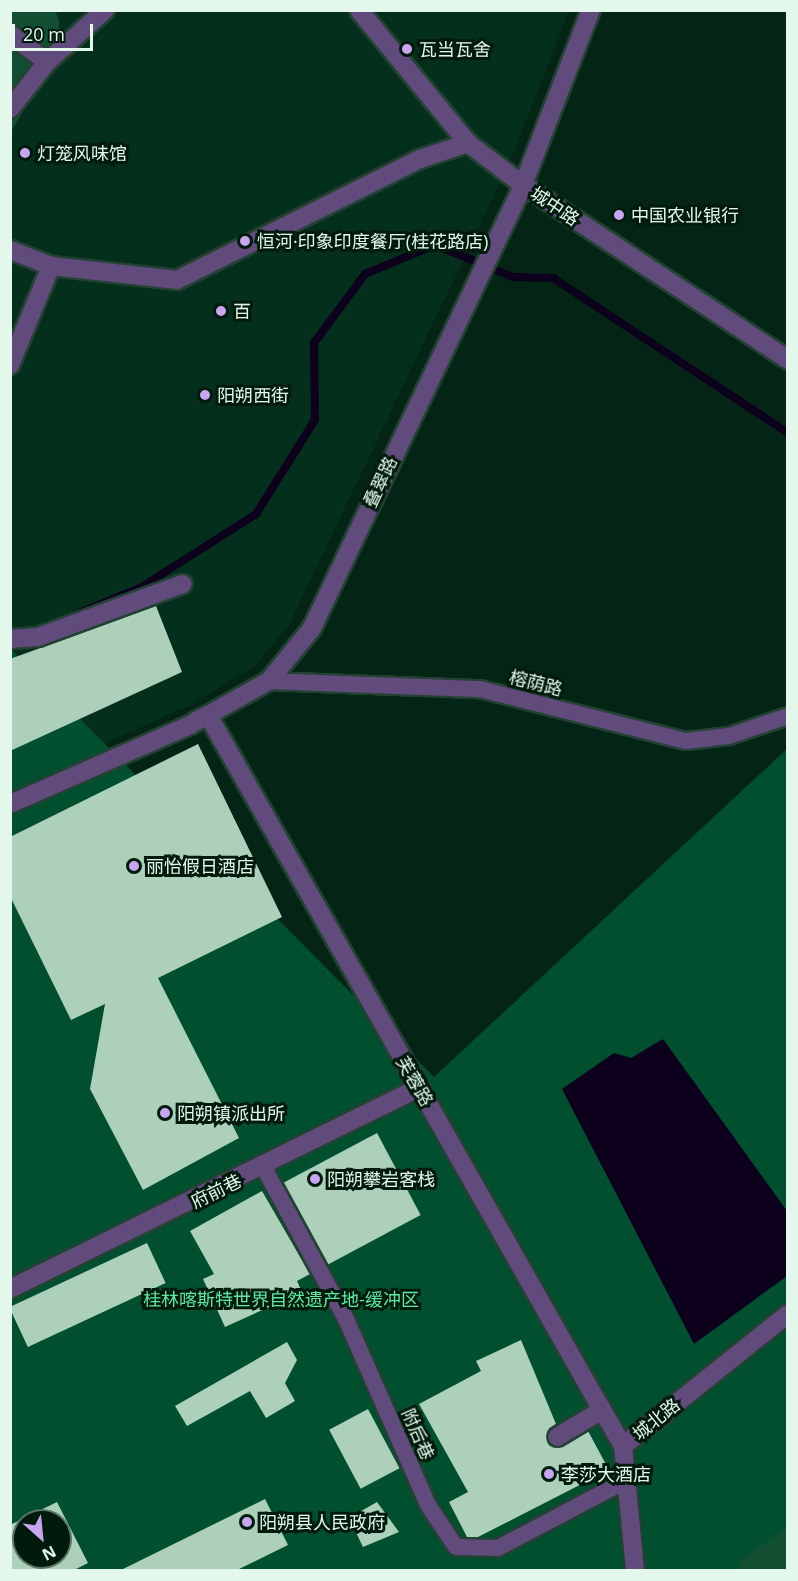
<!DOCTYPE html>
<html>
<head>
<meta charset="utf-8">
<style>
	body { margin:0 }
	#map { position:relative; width:798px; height:1581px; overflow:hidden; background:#042515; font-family:"Open Sans","Noto Sans SC",sans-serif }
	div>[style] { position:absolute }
	.built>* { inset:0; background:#042f1c }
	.green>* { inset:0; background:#005030 }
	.forest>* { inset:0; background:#124e32 }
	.water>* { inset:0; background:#0d001d }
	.stream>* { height:8px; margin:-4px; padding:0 4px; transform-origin:4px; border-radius:4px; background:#0d001d }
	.building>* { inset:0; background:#acd0ba; transform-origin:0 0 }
	.roads { filter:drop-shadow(2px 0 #234233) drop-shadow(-2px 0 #234233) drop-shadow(0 2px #234233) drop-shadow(0 -2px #234233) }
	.service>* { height:16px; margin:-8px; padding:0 8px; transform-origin:8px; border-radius:8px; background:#614a7c }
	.pedestrian>* { height:18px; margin:-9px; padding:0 9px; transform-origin:9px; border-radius:9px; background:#614a7c }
	.minor>* { height:18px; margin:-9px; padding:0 9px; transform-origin:9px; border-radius:9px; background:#614a7c }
	.tertiary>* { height:18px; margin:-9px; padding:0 9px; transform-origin:9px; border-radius:9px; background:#614a7c }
	.dots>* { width:16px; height:16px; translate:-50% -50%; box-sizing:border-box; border:3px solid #001b0c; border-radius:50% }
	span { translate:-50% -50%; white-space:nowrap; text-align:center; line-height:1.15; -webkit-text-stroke:6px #001b0c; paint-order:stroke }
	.poi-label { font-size:18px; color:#e4f7eb }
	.left { translate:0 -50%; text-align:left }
	.street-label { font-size:18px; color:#e4f7eb }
	.park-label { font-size:18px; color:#5ceaa4 }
	.frame { position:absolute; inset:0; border:12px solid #e4f7eb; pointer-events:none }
	.north { position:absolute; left:12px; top:1509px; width:60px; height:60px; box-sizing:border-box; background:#001b0c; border:2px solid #5b7365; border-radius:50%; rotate:153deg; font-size:16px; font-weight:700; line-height:24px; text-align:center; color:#e4f7eb }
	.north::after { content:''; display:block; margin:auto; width:21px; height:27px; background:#c7a6ef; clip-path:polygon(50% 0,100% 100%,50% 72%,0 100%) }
	.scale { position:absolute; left:12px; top:24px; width:81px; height:27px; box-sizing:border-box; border:3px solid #e4f7eb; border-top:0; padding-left:8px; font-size:18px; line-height:21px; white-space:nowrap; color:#e4f7eb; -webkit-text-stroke:4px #001b0c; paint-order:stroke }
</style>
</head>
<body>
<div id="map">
	<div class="built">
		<div style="clip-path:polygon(11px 11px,569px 11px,509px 164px,289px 625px,255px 666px,190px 705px,11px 785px)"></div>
	</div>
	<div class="green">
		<div style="clip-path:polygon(evenodd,10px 648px,434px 1077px,787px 749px,787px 1570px,11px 1570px,10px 648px,24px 1521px,60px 1521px,60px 1557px,24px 1557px,24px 1521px)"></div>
	</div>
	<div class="forest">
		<div style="clip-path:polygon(11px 11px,55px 11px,59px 20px,59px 32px,31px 71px,30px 99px,11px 132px)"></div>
		<div style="clip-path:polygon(787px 1527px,787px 1570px,740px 1570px,739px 1561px)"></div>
	</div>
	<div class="water">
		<div style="clip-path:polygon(663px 1039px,787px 1211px,787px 1276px,694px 1344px,562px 1089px,614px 1053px,631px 1058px)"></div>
	</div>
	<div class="stream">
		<div style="left:79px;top:613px;width:66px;rotate:-22.3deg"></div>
		<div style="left:140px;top:588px;width:138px;rotate:-32.5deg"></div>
		<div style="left:256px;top:514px;width:111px;rotate:-57.9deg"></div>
		<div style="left:315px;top:420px;width:77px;rotate:-90.7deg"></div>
		<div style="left:314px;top:343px;width:86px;rotate:-53.5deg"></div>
		<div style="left:365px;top:274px;width:76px;rotate:-22.5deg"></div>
		<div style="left:435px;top:245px;width:84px;rotate:22.3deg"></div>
		<div style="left:513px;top:277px;width:40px;rotate:1.4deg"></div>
		<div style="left:553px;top:278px;width:282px;rotate:33.4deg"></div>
	</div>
	<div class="building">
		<div style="clip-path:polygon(156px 606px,182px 672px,10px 751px,10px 659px)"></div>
		<div style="clip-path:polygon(198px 744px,282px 917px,158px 978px,239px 1138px,143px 1190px,90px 1089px,105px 1004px,71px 1020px,10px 896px,10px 837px)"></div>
		<div style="left:377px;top:1133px;width:93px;height:106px;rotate:62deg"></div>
		<div style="clip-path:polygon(262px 1191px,310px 1274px,297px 1281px,302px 1292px,225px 1327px,203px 1279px,214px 1274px,190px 1231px)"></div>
		<div style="left:147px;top:1243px;width:44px;height:152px;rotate:65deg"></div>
		<div style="clip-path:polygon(521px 1340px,556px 1424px,547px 1432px,548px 1443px,562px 1447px,588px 1431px,609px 1470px,478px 1537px,467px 1537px,449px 1502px,468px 1492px,419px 1404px,481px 1371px,476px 1361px)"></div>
		<div style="clip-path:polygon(287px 1342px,297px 1360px,285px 1383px,295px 1401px,266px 1418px,250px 1391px,187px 1426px,175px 1406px)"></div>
		<div style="left:368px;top:1409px;width:67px;height:44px;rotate:62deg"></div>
		<div style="clip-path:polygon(265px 1499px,288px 1545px,237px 1570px,121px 1570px)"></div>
		<div style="clip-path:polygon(evenodd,57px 1502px,88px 1563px,74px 1570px,10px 1570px,10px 1525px,57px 1502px,24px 1521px,60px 1521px,60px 1557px,24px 1557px,24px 1521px)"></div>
		<div style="clip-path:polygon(377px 1502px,399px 1532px,363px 1547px,349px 1518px)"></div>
	</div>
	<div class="roads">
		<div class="service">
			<div style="left:269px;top:681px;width:211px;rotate:2.2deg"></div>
			<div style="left:480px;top:689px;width:212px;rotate:14.2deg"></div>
			<div style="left:686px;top:741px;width:43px;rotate:-6.6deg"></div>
			<div style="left:729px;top:736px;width:62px;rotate:-18.7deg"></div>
			<div style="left:264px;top:1168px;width:172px;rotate:61.5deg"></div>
			<div style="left:346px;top:1319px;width:203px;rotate:66.2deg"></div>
			<div style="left:428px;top:1505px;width:50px;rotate:56.3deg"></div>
			<div style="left:456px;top:1547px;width:42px;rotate:1.4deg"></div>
			<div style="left:498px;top:1548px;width:144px;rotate:-27.8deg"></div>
		</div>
		<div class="pedestrian">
			<div style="left:359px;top:10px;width:172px;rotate:50.7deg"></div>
			<div style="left:468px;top:143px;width:69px;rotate:37.4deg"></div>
			<div style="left:10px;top:34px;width:46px;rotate:37.1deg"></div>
			<div style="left:10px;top:109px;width:60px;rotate:-51.8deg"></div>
			<div style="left:47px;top:62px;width:78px;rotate:-41.9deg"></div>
			<div style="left:10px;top:250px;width:44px;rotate:21.3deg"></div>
			<div style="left:51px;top:266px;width:127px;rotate:6.3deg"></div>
			<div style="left:177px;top:280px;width:271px;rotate:-26.5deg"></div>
			<div style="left:420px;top:159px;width:51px;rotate:-18.4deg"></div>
			<div style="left:10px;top:365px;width:107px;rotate:-67.5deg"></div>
			<div style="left:10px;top:639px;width:28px;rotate:-4deg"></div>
			<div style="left:38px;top:637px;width:154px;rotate:-20.1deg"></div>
		</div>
		<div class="minor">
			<div style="left:196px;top:721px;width:13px;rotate:-27deg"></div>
			<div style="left:208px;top:715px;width:799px;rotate:60.45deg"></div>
			<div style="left:602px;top:1410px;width:52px;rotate:149deg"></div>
			<div style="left:10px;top:1289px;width:456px;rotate:-26.2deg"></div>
			<div style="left:597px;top:1401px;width:52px;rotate:60deg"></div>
			<div style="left:635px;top:1570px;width:125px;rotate:-95.5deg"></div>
			<div style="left:623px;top:1446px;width:211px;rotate:-38.7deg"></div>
		</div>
		<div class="tertiary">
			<div style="left:523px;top:185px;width:318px;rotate:33.4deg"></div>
			<div style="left:10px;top:804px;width:197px;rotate:-23.7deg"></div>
			<div style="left:190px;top:725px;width:90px;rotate:-29.1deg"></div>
			<div style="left:269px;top:681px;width:68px;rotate:-50.9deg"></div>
			<div style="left:312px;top:628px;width:491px;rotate:-64.5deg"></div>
			<div style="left:523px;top:185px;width:188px;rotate:-68.8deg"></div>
		</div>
	</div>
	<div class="dots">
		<div style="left:407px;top:49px;background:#c7a6ef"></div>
		<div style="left:25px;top:153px;background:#c7a6ef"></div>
		<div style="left:619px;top:215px;background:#c7a6ef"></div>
		<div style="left:245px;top:241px;background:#c7a6ef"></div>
		<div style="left:221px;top:311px;background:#c7a6ef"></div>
		<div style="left:205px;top:395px;background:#c7a6ef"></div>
		<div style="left:134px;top:866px;background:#c7a6ef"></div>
		<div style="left:165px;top:1113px;background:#c7a6ef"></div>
		<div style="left:315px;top:1179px;background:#c7a6ef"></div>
		<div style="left:549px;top:1474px;background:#c7a6ef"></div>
		<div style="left:247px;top:1522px;background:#c7a6ef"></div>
	</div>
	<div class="poi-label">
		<span class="left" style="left:419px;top:49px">瓦当瓦舍</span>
		<span class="left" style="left:37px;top:153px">灯笼风味馆</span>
		<span class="left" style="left:631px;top:215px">中国农业银行</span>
		<span class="left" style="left:257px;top:241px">恒河·印象印度餐厅(桂花路店)</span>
		<span class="left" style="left:233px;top:311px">百</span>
		<span class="left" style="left:217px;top:395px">阳朔西街</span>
		<span class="left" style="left:146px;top:866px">丽怡假日酒店</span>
		<span class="left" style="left:177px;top:1113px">阳朔镇派出所</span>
		<span class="left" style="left:327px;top:1179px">阳朔攀岩客栈</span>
		<span class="left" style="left:561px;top:1474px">李莎大酒店</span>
		<span class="left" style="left:259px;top:1522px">阳朔县人民政府</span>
	</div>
	<div class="street-label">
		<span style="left:555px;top:206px;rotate:34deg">城中路</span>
		<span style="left:380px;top:482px;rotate:-65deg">叠翠路</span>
		<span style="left:536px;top:683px;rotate:14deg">榕荫路</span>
		<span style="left:415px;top:1081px;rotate:60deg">芙蓉路</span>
		<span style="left:216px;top:1191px;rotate:-26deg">府前巷</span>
		<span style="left:656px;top:1419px;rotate:-39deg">城北路</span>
		<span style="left:418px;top:1434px;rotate:66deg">附后巷</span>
	</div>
	<div class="park-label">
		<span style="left:281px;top:1299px">桂林喀斯特世界自然遗产地-缓冲区</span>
	</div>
	<div class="frame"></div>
	<div class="north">N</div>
	<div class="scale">20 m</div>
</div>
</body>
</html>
